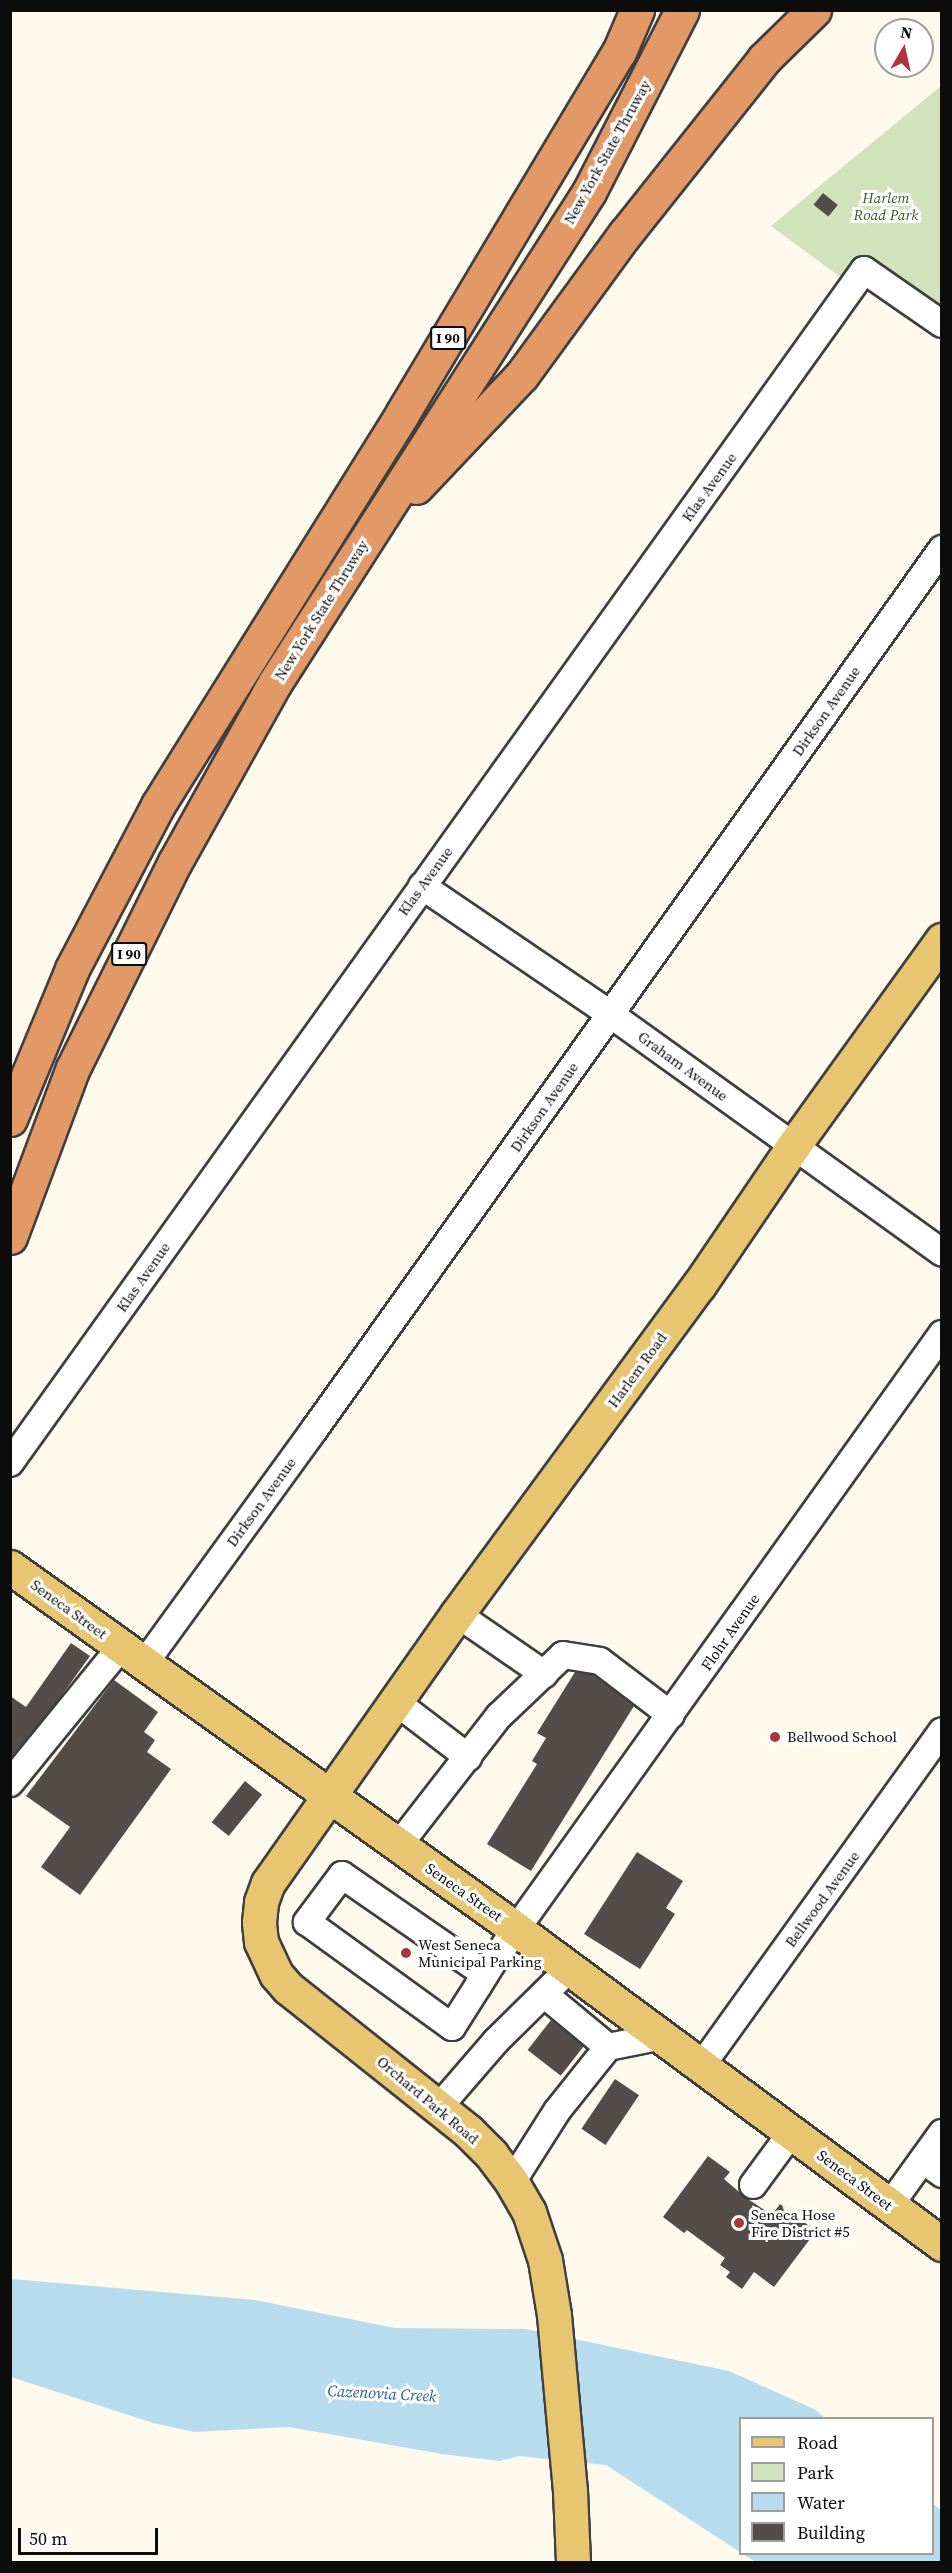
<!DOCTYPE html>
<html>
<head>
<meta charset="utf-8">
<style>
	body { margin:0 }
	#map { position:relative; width:952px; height:2573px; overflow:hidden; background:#fdf9ed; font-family:"Source Serif 4",serif }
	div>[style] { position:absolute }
	.green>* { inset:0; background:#d1e3ba }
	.water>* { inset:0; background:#b7dcee }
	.building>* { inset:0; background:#534d49; transform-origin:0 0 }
	.roads { filter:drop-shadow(2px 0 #3f3f3f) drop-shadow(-2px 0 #3f3f3f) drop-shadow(0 2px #3f3f3f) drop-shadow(0 -2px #3f3f3f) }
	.minor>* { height:26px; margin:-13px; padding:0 13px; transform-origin:13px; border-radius:13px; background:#fff }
	.major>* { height:33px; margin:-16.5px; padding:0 16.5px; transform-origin:16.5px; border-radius:16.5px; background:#e8c671 }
	.highway>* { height:33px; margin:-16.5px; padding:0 16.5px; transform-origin:16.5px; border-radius:16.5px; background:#e39965 }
	.dots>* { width:16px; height:16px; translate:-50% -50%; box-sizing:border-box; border:3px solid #fff; border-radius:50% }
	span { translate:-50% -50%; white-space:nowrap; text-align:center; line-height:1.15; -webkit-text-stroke:6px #fff; paint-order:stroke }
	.shield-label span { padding:2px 4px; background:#fff; border:2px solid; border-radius:4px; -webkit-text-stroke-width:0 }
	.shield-label { font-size:14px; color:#0c0c0c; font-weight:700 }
	.street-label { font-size:15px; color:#0c0c0c }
	.park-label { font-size:15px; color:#325b24; font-style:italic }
	.poi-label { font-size:15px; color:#0c0c0c }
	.left { translate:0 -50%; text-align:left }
	.water-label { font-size:16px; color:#24648e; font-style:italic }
	.frame { position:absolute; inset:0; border:12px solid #0c0c0c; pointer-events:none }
	.legend { position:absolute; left:739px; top:2417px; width:195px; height:138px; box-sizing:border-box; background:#fff; border:2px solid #9e9e9e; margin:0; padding:8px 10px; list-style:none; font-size:18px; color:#0c0c0c }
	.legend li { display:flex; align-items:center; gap:12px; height:30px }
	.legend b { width:30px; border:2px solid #9e9e9e }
	.north { position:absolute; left:874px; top:18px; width:60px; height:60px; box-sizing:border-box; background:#fff; border:2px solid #9e9e9e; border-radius:50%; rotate:9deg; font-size:16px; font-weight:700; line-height:24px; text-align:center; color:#0c0c0c }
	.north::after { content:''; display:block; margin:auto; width:21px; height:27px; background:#aa353f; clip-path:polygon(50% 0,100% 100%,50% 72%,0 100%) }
	.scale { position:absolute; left:18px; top:2528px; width:140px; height:27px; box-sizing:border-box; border:3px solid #0c0c0c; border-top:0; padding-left:8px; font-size:18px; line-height:21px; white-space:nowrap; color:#0c0c0c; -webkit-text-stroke:4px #fff; paint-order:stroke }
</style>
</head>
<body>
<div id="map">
	<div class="green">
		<div style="clip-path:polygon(941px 86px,941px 313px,857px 256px,843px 279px,771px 226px)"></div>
	</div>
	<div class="water">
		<div style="clip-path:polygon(11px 2279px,255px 2300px,395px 2328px,526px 2329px,729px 2371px,814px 2409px,825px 2418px,740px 2418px,740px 2552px,606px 2465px,519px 2456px,500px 2461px,442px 2454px,289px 2427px,194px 2432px,153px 2423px,11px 2377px)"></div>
		<div style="clip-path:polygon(933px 2504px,941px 2510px,941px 2562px,756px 2562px,742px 2554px,932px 2554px)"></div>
	</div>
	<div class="building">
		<div style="left:823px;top:193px;width:19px;height:15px;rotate:39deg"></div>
		<div style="clip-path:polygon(71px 1643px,90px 1656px,59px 1699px,10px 1759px,10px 1696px,26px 1707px)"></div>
		<div style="clip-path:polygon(575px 1672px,594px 1675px,634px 1706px,531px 1871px,487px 1844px,537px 1764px,532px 1761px,546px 1738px,537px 1733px)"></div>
		<div style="clip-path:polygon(114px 1680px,158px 1712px,144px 1732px,155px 1740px,147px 1752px,171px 1769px,80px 1895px,41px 1867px,70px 1827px,26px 1796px)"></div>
		<div style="left:245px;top:1781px;width:22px;height:53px;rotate:39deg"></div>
		<div style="clip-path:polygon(637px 1852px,683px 1881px,666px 1908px,675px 1914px,640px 1969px,584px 1934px)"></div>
		<div style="left:551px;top:2020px;width:42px;height:38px;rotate:38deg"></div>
		<div style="left:615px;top:2079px;width:29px;height:60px;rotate:34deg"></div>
		<div style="clip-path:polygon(708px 2156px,730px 2172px,724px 2179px,745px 2197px,772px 2215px,780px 2204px,816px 2231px,774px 2287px,754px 2272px,742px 2289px,726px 2277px,730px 2272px,720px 2265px,725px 2258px,687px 2230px,684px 2233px,663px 2217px)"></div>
	</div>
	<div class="roads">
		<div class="minor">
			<div style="left:422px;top:886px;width:227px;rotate:34.2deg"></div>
			<div style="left:610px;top:1014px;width:409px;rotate:35.7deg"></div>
			<div style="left:10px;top:1463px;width:1467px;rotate:-54.4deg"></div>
			<div style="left:864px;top:270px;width:95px;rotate:34.7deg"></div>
			<div style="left:457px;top:1614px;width:106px;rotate:34.6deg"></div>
			<div style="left:144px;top:1664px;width:289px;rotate:-54deg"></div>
			<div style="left:314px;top:1430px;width:1082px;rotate:-54.52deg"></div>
			<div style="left:396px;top:1702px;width:91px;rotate:37.4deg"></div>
			<div style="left:10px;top:1783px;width:176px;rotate:-50.8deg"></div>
			<div style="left:398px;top:1846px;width:165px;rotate:-52.2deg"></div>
			<div style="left:499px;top:1716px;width:88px;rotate:-43.6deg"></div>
			<div style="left:563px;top:1655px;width:37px;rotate:9deg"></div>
			<div style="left:600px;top:1661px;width:89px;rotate:37.3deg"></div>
			<div style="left:485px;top:1974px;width:174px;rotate:-145.3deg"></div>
			<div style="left:342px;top:1875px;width:59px;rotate:126.7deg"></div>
			<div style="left:307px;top:1922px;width:179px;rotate:35.9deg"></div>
			<div style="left:452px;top:2027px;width:49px;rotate:-57.6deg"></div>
			<div style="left:478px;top:1986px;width:36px;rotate:-58deg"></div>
			<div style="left:497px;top:1956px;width:765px;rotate:-54.42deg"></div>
			<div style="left:544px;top:1994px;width:83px;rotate:39.6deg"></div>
			<div style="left:608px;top:2047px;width:56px;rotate:-11.3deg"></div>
			<div style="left:702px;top:2065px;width:411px;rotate:-54.3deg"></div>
			<div style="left:439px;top:2107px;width:87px;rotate:-49.2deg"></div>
			<div style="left:496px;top:2041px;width:104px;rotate:-44.6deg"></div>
			<div style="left:923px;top:2160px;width:24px;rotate:36deg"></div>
			<div style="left:512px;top:2182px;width:84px;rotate:-57.6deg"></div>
			<div style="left:557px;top:2111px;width:82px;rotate:-51.4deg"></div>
			<div style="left:753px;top:2185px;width:66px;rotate:-53.7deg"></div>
			<div style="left:890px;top:2205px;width:89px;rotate:-54.2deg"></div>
		</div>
		<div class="major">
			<div style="left:10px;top:1567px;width:622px;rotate:35.58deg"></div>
			<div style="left:516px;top:1929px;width:530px;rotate:36.48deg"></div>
			<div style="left:573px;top:2562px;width:71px;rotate:-92.4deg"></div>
			<div style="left:570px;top:2491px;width:177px;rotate:-95.2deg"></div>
			<div style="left:554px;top:2315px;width:56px;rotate:-99.3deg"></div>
			<div style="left:545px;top:2260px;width:51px;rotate:-108.4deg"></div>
			<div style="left:529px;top:2212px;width:34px;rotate:-120deg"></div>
			<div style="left:512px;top:2182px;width:34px;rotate:-127deg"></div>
			<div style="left:492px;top:2155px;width:34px;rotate:-135deg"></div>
			<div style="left:468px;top:2131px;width:230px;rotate:-141.5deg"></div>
			<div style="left:288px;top:1988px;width:18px;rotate:-131deg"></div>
			<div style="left:276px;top:1974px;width:35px;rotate:-115deg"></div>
			<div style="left:261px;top:1942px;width:20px;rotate:-96deg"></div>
			<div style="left:259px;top:1922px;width:20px;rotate:-84deg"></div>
			<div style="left:261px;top:1902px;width:20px;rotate:-70deg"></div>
			<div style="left:268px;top:1883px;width:329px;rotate:-54.9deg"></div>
			<div style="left:457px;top:1614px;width:408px;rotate:-53.7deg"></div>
			<div style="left:699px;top:1285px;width:169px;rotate:-55.8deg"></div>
			<div style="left:794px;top:1145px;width:253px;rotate:-54.2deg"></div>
		</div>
		<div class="highway">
			<div style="left:416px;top:487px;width:154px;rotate:-46.6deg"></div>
			<div style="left:522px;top:375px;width:175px;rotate:-53.9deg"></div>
			<div style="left:625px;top:234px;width:223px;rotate:-51.5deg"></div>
			<div style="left:764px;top:59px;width:70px;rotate:-44.4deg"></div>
			<div style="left:10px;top:1119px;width:162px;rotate:-67.5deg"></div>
			<div style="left:72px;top:969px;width:185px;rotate:-62.3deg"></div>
			<div style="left:158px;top:805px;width:461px;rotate:-58deg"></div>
			<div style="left:402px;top:414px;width:422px;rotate:-59.1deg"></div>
			<div style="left:619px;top:52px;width:46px;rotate:-66.8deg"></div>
			<div style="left:10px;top:1237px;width:180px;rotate:-69.6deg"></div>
			<div style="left:73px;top:1068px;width:230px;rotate:-63.7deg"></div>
			<div style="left:175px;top:862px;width:204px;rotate:-60.9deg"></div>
			<div style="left:274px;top:684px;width:584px;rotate:-57.37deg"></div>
			<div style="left:589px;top:192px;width:204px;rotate:-62.9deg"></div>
		</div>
	</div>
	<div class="dots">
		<div style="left:775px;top:1737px;background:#aa353f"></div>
		<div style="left:406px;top:1953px;background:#aa353f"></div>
		<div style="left:739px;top:2223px;background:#aa353f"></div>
	</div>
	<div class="shield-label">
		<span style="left:448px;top:338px">I 90</span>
		<span style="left:129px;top:954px">I 90</span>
	</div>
	<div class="street-label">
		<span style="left:607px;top:152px;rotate:-61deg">New York State Thruway</span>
		<span style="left:709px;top:487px;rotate:-54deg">Klas Avenue</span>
		<span style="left:321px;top:610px;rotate:-58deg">New York State Thruway</span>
		<span style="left:826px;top:711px;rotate:-55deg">Dirkson Avenue</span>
		<span style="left:425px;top:881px;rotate:-54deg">Klas Avenue</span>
		<span style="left:683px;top:1066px;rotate:36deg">Graham Avenue</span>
		<span style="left:544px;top:1107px;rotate:-55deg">Dirkson Avenue</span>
		<span style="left:143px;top:1277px;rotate:-55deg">Klas Avenue</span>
		<span style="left:637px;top:1370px;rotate:-54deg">Harlem Road</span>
		<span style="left:261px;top:1502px;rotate:-54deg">Dirkson Avenue</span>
		<span style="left:69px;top:1609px;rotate:36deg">Seneca Street</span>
		<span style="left:730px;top:1632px;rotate:-55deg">Flohr Avenue</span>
		<span style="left:464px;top:1892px;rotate:35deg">Seneca Street</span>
		<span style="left:822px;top:1899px;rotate:-54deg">Bellwood Avenue</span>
		<span style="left:428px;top:2100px;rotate:40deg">Orchard Park Road</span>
		<span style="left:855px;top:2180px;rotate:37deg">Seneca Street</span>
	</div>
	<div class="park-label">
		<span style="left:886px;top:206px">Harlem<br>Road Park</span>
	</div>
	<div class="poi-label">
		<span class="left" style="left:787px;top:1737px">Bellwood School</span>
		<span class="left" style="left:418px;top:1953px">West Seneca<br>Municipal Parking</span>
		<span class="left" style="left:751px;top:2223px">Seneca Hose<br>Fire District #5</span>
	</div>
	<div class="water-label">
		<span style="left:382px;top:2393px;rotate:3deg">Cazenovia Creek</span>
	</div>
	<div class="frame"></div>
	<ul class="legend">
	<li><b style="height:8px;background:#e8c671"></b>Road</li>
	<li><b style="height:16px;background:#d1e3ba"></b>Park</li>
	<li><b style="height:16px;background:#b7dcee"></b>Water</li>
	<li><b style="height:16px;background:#534d49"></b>Building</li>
	</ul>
	<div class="north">N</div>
	<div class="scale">50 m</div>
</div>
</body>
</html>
